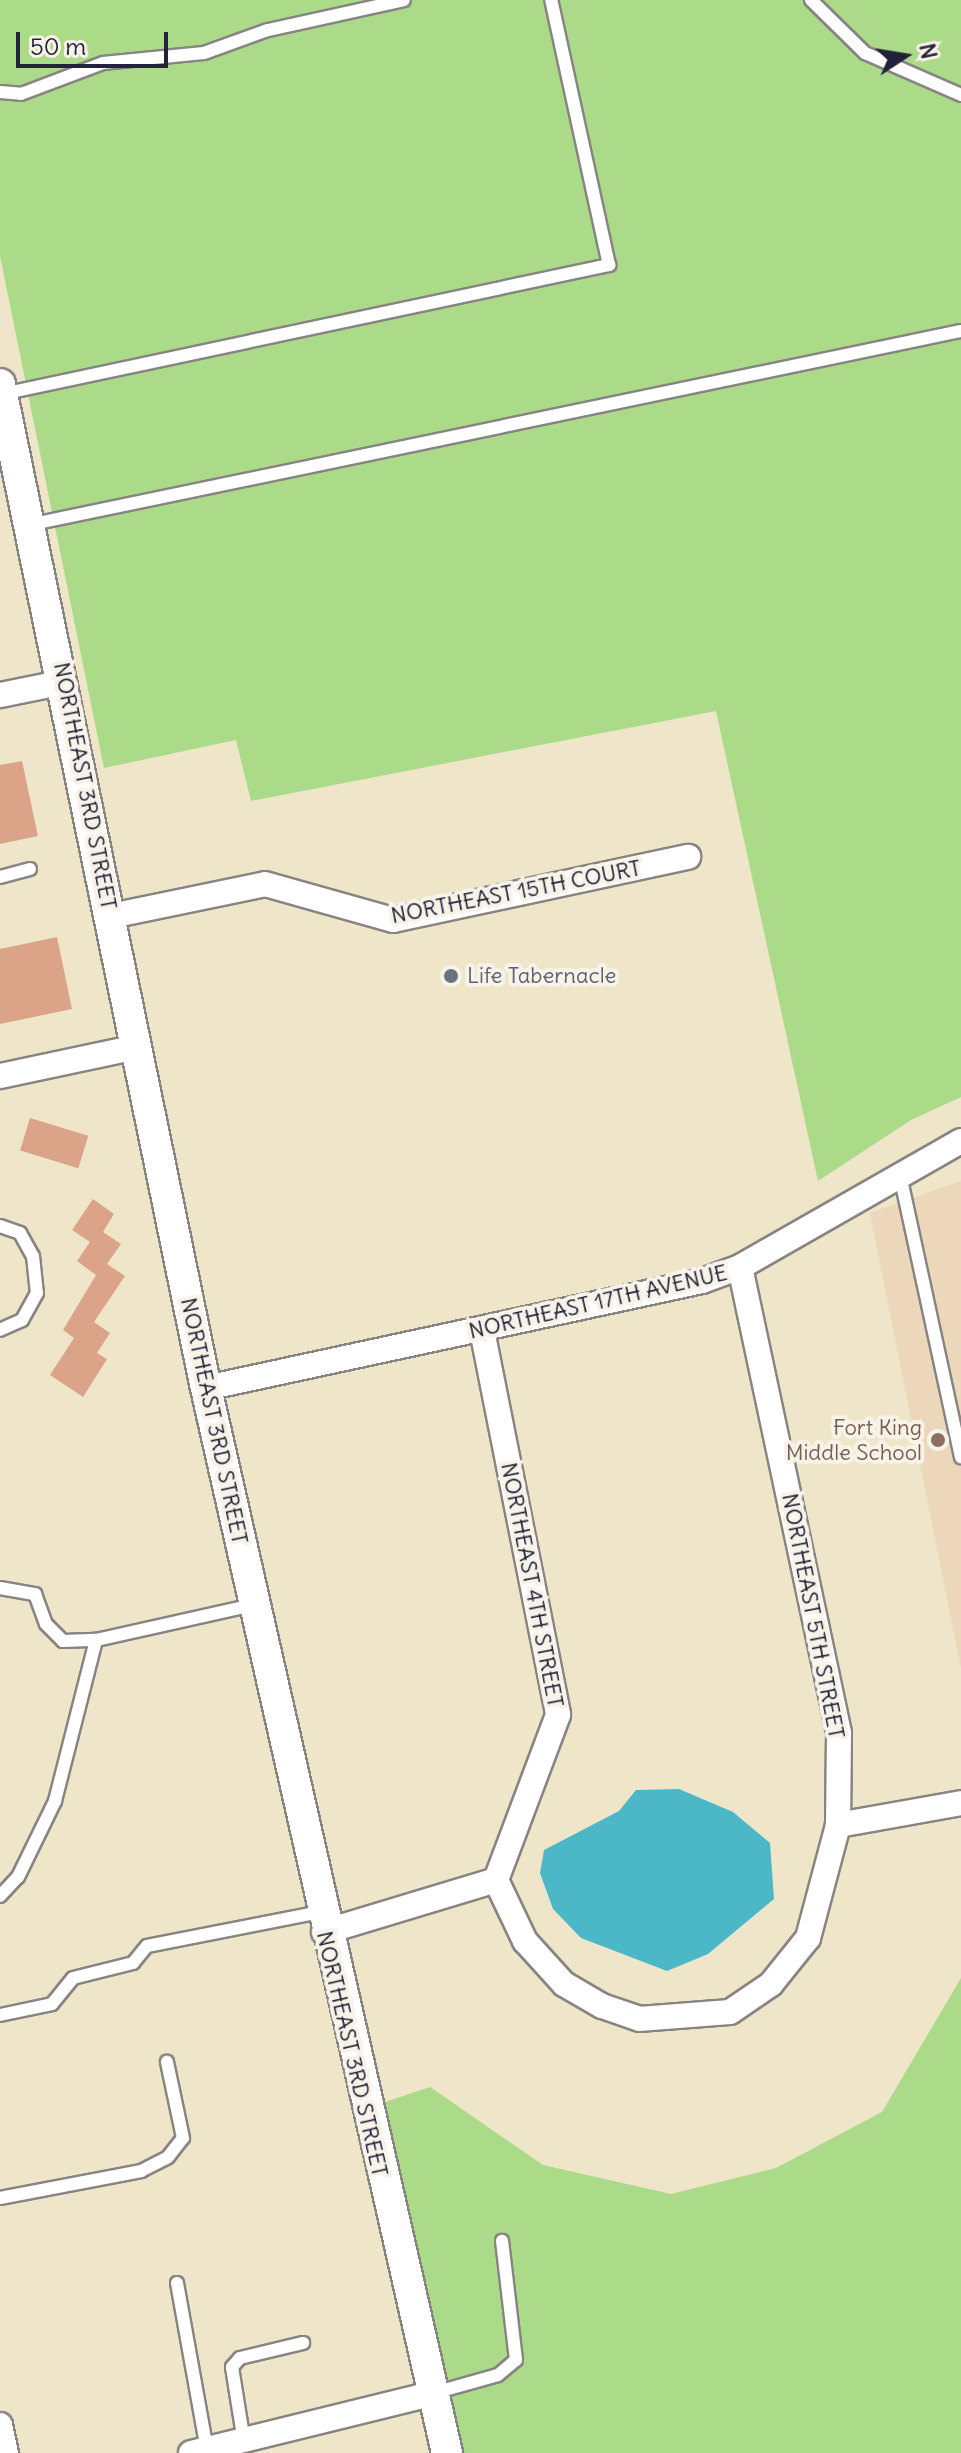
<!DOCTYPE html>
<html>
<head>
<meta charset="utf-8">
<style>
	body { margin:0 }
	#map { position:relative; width:961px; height:2453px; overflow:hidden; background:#efe6ca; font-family:Delius,sans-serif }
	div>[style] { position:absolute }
	.built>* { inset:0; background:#edd7bb }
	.green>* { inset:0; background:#abda88 }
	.water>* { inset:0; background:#4bb7c7 }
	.building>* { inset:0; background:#dba488; transform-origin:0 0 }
	.roads { filter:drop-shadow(2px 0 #888482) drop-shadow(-2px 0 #888482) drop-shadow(0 2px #888482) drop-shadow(0 -2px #888482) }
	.service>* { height:12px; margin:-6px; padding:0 6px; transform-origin:6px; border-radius:6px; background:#fff }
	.minor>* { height:24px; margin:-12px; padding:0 12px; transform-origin:12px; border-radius:12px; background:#fff }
	.tertiary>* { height:30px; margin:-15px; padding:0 15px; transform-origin:15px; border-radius:15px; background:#fff }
	.dots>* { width:22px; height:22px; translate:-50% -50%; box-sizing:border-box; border:4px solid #f7f3e8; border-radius:50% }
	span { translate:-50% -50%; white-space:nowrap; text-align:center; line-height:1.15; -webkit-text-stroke:8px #f7f3e8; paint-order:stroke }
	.street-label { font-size:22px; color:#22223b }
	.worship-label { font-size:22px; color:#5b616d }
	.left { translate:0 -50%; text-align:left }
	.education-label { font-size:22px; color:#785e54 }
	.right { translate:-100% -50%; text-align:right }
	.north { position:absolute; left:865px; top:16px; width:80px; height:80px; -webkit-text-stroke:6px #f7f3e8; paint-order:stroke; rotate:78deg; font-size:22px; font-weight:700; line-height:32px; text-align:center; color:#22223b }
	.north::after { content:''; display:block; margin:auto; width:28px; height:36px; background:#22223b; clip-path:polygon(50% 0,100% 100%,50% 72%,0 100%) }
	.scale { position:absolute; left:16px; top:32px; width:152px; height:36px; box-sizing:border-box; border:4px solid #22223b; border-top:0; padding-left:10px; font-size:24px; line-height:28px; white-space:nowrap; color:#22223b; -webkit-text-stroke:6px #f7f3e8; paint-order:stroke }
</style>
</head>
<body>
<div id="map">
	<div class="built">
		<div style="clip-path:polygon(961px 1181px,961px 1668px,870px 1213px)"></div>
	</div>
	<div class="green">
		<div style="clip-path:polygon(0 0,961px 0,961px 1097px,911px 1120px,818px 1181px,716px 711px,251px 801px,236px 740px,104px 768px,0 256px)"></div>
		<div style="clip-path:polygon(961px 1978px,961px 2453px,459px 2453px,376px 2105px,430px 2087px,543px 2165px,671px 2194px,776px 2168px,882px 2112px)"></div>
	</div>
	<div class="water">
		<div style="clip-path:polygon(679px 1789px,733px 1812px,770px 1843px,774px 1899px,708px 1954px,667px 1971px,581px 1938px,553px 1909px,540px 1873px,544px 1850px,619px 1811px,636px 1790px)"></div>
	</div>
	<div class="building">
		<div style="clip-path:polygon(22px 761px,38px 836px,0 844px,0 765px)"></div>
		<div style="clip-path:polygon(57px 937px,72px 1009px,0 1024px,0 949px)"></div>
		<div style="left:30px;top:1118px;width:61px;height:34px;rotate:17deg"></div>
		<div style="clip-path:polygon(93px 1199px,114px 1214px,103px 1232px,121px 1244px,107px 1264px,125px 1276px,94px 1322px,110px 1333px,97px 1353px,107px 1359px,83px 1397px,50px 1375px,74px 1338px,63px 1330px,96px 1275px,77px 1261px,90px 1242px,72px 1230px)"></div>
	</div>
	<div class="roads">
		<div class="service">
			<div style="left:811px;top:0;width:76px;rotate:44.5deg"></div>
			<div style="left:865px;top:53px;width:105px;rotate:23.6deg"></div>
			<div style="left:0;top:92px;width:21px;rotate:5deg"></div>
			<div style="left:21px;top:94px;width:88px;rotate:-20.7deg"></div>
			<div style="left:103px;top:63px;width:101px;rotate:-5.7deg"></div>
			<div style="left:204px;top:53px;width:68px;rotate:-19.8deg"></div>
			<div style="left:268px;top:30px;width:139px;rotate:-12.4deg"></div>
			<div style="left:2px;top:394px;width:621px;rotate:-12deg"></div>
			<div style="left:609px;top:265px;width:271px;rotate:-102.3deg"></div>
			<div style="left:33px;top:524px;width:948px;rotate:-11.75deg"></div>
			<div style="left:0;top:877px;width:31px;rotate:-15deg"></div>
			<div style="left:900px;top:1175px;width:289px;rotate:77.8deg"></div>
			<div style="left:0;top:1226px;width:21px;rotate:19deg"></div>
			<div style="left:20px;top:1233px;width:26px;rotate:61deg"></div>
			<div style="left:33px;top:1256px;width:37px;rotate:84deg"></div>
			<div style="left:37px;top:1293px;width:31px;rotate:119deg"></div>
			<div style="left:22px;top:1320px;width:24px;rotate:156deg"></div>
			<div style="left:0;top:1588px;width:36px;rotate:10deg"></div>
			<div style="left:35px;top:1594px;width:32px;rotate:70deg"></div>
			<div style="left:46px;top:1624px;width:24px;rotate:45deg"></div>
			<div style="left:63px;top:1641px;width:33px;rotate:-2deg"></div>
			<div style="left:0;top:1896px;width:26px;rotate:-47deg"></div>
			<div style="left:18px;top:1877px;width:85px;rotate:-64deg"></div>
			<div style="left:55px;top:1801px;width:166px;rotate:-75.7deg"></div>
			<div style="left:96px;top:1640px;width:161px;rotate:-12.6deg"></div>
			<div style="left:0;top:2015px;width:53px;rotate:-11.9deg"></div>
			<div style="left:52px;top:2004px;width:33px;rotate:-51deg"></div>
			<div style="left:73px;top:1978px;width:62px;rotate:-14deg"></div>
			<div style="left:133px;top:1963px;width:22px;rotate:-51deg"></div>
			<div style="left:147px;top:1946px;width:176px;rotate:-11.1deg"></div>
			<div style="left:0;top:2198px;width:144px;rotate:-10.8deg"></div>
			<div style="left:141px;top:2171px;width:30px;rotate:-27deg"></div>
			<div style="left:168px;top:2157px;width:24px;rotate:-52deg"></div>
			<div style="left:183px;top:2138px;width:78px;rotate:-101.9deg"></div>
			<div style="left:177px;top:2283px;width:170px;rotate:79.8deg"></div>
			<div style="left:434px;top:2393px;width:66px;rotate:-15.7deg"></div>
			<div style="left:498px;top:2375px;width:23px;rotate:-40deg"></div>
			<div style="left:516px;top:2360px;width:120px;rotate:-96.7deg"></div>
			<div style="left:244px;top:2442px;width:76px;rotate:-99.1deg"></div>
			<div style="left:232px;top:2367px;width:12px;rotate:-48deg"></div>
			<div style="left:240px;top:2358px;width:65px;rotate:-13.4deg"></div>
		</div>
		<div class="minor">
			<div style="left:0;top:695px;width:65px;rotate:-11.5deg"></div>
			<div style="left:111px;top:916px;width:157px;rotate:-11.7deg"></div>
			<div style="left:265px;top:884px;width:133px;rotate:15.7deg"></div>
			<div style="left:393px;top:920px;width:302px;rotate:-12.1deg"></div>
			<div style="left:0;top:1076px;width:140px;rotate:-12deg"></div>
			<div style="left:740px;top:1267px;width:476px;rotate:78deg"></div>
			<div style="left:839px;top:1733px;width:92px;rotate:90.6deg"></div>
			<div style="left:482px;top:1330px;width:392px;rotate:78.8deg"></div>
			<div style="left:558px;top:1715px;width:176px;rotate:110.6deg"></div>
			<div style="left:206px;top:1388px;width:507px;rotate:-12.17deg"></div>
			<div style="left:702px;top:1281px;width:40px;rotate:-20.2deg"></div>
			<div style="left:740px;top:1267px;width:254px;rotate:-29.7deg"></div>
			<div style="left:496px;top:1880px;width:68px;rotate:64.6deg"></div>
			<div style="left:525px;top:1941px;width:58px;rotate:47.8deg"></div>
			<div style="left:564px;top:1984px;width:44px;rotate:30.1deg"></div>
			<div style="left:602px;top:2006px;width:39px;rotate:19deg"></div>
			<div style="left:639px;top:2019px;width:91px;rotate:-4.4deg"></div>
			<div style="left:730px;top:2012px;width:50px;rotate:-34.3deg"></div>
			<div style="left:771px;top:1984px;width:59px;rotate:-51.2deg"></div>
			<div style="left:808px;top:1938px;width:117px;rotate:-75.1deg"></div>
			<div style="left:838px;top:1825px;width:125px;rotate:-10.1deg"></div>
			<div style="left:324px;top:1932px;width:180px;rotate:-16.8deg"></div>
			<div style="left:0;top:2425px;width:29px;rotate:78deg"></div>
			<div style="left:191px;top:2453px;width:247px;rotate:-13.8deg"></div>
		</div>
		<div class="tertiary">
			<div style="left:0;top:384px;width:1025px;rotate:78.41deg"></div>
			<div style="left:206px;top:1388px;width:1092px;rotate:77.25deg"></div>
		</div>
	</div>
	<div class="dots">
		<div style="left:451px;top:976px;background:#6b7280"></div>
		<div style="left:938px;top:1440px;background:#8d6e63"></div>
	</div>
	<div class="street-label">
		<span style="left:85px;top:786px;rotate:79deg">NORTHEAST 3RD STREET</span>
		<span style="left:516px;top:892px;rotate:-11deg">NORTHEAST 15TH COURT</span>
		<span style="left:598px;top:1302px;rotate:-13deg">NORTHEAST 17TH AVENUE</span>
		<span style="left:214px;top:1421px;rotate:78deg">NORTHEAST 3RD STREET</span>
		<span style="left:532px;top:1585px;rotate:79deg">NORTHEAST 4TH STREET</span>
		<span style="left:813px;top:1616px;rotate:79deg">NORTHEAST 5TH STREET</span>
		<span style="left:352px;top:2054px;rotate:77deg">NORTHEAST 3RD STREET</span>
	</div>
	<div class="worship-label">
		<span class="left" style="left:467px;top:976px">Life Tabernacle</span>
	</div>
	<div class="education-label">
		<span class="right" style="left:922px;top:1440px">Fort King<br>Middle School</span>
	</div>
	<div class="north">N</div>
	<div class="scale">50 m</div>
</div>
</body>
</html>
